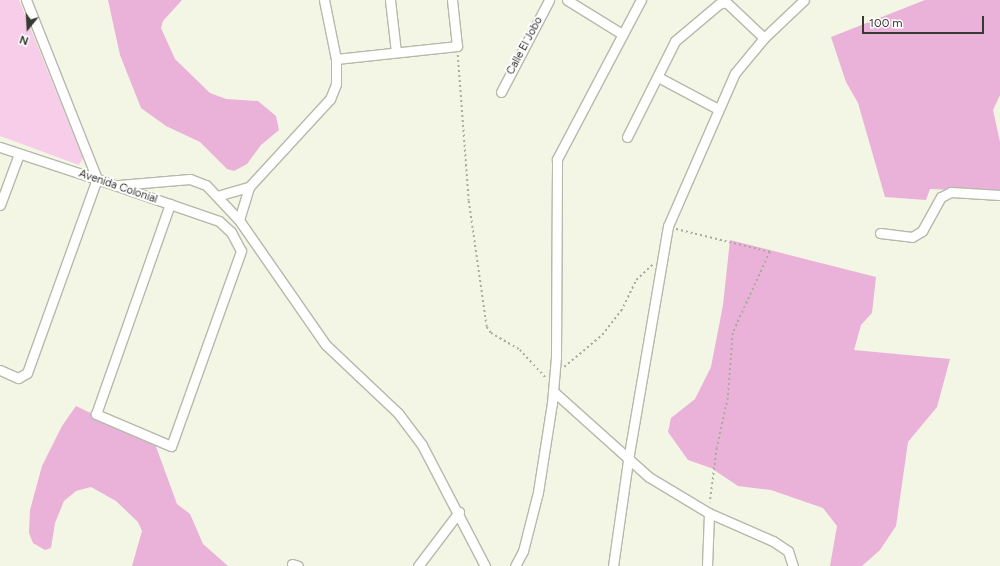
<!DOCTYPE html>
<html>
<head>
<meta charset="utf-8">
<style>
	body { margin:0 }
	#map { position:relative; width:1000px; height:566px; overflow:hidden; background:#f3f6e5; font-family:Figtree,sans-serif }
	div>[style] { position:absolute }
	.green>* { inset:0; background:#f7cdea }
	.forest>* { inset:0; background:#eab1d9 }
	.path>* { height:1.5px; margin-top:-0.75px; transform-origin:0; background:repeating-linear-gradient(90deg,#a9ab9e 0 2px,transparent 0 5px) }
	.roads { filter:drop-shadow(1px 0 #b6b9a9) drop-shadow(-1px 0 #b6b9a9) drop-shadow(0 1px #b6b9a9) drop-shadow(0 -1px #b6b9a9) }
	.minor>* { height:9px; margin:-4.5px; padding:0 4.5px; transform-origin:4.5px; border-radius:4.5px; background:#fff }
	span { translate:-50% -50%; white-space:nowrap; text-align:center; line-height:1.15; -webkit-text-stroke:4px #fff; paint-order:stroke }
	.street-label { font-size:11px; color:#383933 }
	.north { position:absolute; left:8px; top:8px; width:40px; height:40px; -webkit-text-stroke:3px #fff; paint-order:stroke; rotate:198deg; font-size:11px; font-weight:700; line-height:16px; text-align:center; color:#383933 }
	.north::after { content:''; display:block; margin:auto; width:14px; height:18px; background:#383933; clip-path:polygon(50% 0,100% 100%,50% 72%,0 100%) }
	.scale { position:absolute; left:862px; top:16px; width:122px; height:18px; box-sizing:border-box; border:2px solid #383933; border-top:0; padding-left:5px; font-size:12px; line-height:14px; white-space:nowrap; color:#383933; -webkit-text-stroke:3px #fff; paint-order:stroke }
</style>
</head>
<body>
<div id="map">
	<div class="green">
		<div style="clip-path:polygon(0 0,19px 0,83px 158px,79px 165px,0 136px)"></div>
	</div>
	<div class="forest">
		<div style="clip-path:polygon(108px 0,182px 0,163px 21px,161px 28px,175px 59px,210px 93px,226px 99px,258px 101px,276px 116px,279px 130px,261px 145px,247px 164px,234px 171px,227px 169px,200px 142px,166px 126px,141px 108px,120px 55px)"></div>
		<div style="clip-path:polygon(925px 0,1000px 0,1000px 95px,993px 110px,1000px 142px,1000px 192px,930px 189px,926px 200px,885px 197px,858px 103px,846px 82px,831px 37px)"></div>
		<div style="clip-path:polygon(730px 240px,876px 277px,872px 313px,861px 325px,854px 350px,950px 359px,937px 407px,908px 442px,896px 526px,880px 550px,862px 566px,830px 566px,837px 526px,823px 508px,771px 490px,738px 486px,711px 468px,688px 460px,668px 432px,671px 418px,695px 399px,711px 367px,723px 305px)"></div>
		<div style="clip-path:polygon(76px 406px,155px 444px,177px 504px,190px 514px,203px 544px,228px 566px,132px 566px,142px 531px,138px 522px,116px 501px,91px 487px,76px 491px,64px 501px,55px 523px,51px 548px,45px 550px,33px 543px,29px 533px,30px 510px,42px 466px,62px 426px)"></div>
	</div>
	<div class="path">
		<div style="left:458px;top:55px;width:146px;rotate:85.7deg"></div>
		<div style="left:469px;top:201px;width:127px;rotate:81.9deg"></div>
		<div style="left:487px;top:327px;width:7px;rotate:56deg"></div>
		<div style="left:491px;top:333px;width:34px;rotate:30deg"></div>
		<div style="left:520px;top:350px;width:37px;rotate:47deg"></div>
		<div style="left:676px;top:229px;width:97px;rotate:13.7deg"></div>
		<div style="left:770px;top:252px;width:89px;rotate:114.6deg"></div>
		<div style="left:733px;top:333px;width:65px;rotate:94.4deg"></div>
		<div style="left:728px;top:398px;width:51px;rotate:102.4deg"></div>
		<div style="left:717px;top:448px;width:55px;rotate:97.3deg"></div>
		<div style="left:564px;top:367px;width:50px;rotate:-40.1deg"></div>
		<div style="left:602px;top:335px;width:31px;rotate:-52deg"></div>
		<div style="left:621px;top:311px;width:34px;rotate:-64deg"></div>
		<div style="left:636px;top:280px;width:25px;rotate:-43deg"></div>
	</div>
	<div class="roads">
		<div class="minor">
			<div style="left:324px;top:0;width:60px;rotate:78.5deg"></div>
			<div style="left:336px;top:59px;width:122px;rotate:-6.1deg"></div>
			<div style="left:457px;top:46px;width:46px;rotate:-96.2deg"></div>
			<div style="left:390px;top:0;width:52px;rotate:83.4deg"></div>
			<div style="left:567px;top:0;width:65px;rotate:31.7deg"></div>
			<div style="left:658px;top:77px;width:68px;rotate:28.1deg"></div>
			<div style="left:501px;top:92px;width:104px;rotate:-62.4deg"></div>
			<div style="left:627px;top:137px;width:107px;rotate:-63.4deg"></div>
			<div style="left:675px;top:41px;width:57px;rotate:-40.1deg"></div>
			<div style="left:719px;top:4px;width:7px;rotate:-16deg"></div>
			<div style="left:726px;top:2px;width:52px;rotate:43.5deg"></div>
			<div style="left:0;top:147px;width:102px;rotate:18.3deg"></div>
			<div style="left:97px;top:179px;width:129px;rotate:19deg"></div>
			<div style="left:219px;top:221px;width:16px;rotate:43deg"></div>
			<div style="left:231px;top:232px;width:21px;rotate:62deg"></div>
			<div style="left:241px;top:251px;width:207px;rotate:109.7deg"></div>
			<div style="left:171px;top:446px;width:82px;rotate:-156.9deg"></div>
			<div style="left:96px;top:414px;width:223px;rotate:-70.6deg"></div>
			<div style="left:119px;top:185px;width:71px;rotate:-4.8deg"></div>
			<div style="left:190px;top:179px;width:17px;rotate:21deg"></div>
			<div style="left:206px;top:185px;width:48px;rotate:46.7deg"></div>
			<div style="left:239px;top:220px;width:152px;rotate:55.2deg"></div>
			<div style="left:326px;top:345px;width:99px;rotate:43.4deg"></div>
			<div style="left:398px;top:413px;width:40px;rotate:53deg"></div>
			<div style="left:422px;top:445px;width:136px;rotate:62.5deg"></div>
			<div style="left:217px;top:196px;width:33px;rotate:-16deg"></div>
			<div style="left:0;top:205px;width:54px;rotate:-69.6deg"></div>
			<div style="left:239px;top:220px;width:34px;rotate:-73deg"></div>
			<div style="left:249px;top:187px;width:120px;rotate:-47.4deg"></div>
			<div style="left:330px;top:99px;width:16px;rotate:-68deg"></div>
			<div style="left:336px;top:84px;width:25px;rotate:-90deg"></div>
			<div style="left:880px;top:233px;width:32px;rotate:7deg"></div>
			<div style="left:912px;top:237px;width:12px;rotate:-31deg"></div>
			<div style="left:922px;top:231px;width:39px;rotate:-61deg"></div>
			<div style="left:941px;top:197px;width:11px;rotate:-27deg"></div>
			<div style="left:951px;top:192px;width:49px;rotate:3.5deg"></div>
			<div style="left:0;top:370px;width:20px;rotate:24deg"></div>
			<div style="left:18px;top:378px;width:10px;rotate:-29deg"></div>
			<div style="left:27px;top:373px;width:206px;rotate:-70.2deg"></div>
			<div style="left:97px;top:179px;width:193px;rotate:-111.6deg"></div>
			<div style="left:553px;top:391px;width:129px;rotate:41.9deg"></div>
			<div style="left:649px;top:477px;width:70px;rotate:31deg"></div>
			<div style="left:709px;top:513px;width:70px;rotate:23.6deg"></div>
			<div style="left:773px;top:541px;width:18px;rotate:34deg"></div>
			<div style="left:788px;top:551px;width:16px;rotate:72deg"></div>
			<div style="left:292px;top:564px;width:6px;rotate:18deg"></div>
			<div style="left:418px;top:566px;width:68px;rotate:-52.8deg"></div>
			<div style="left:515px;top:566px;width:17px;rotate:-62deg"></div>
			<div style="left:523px;top:551px;width:61px;rotate:-75.7deg"></div>
			<div style="left:538px;top:492px;width:90px;rotate:-81.1deg"></div>
			<div style="left:552px;top:403px;width:46px;rotate:-85deg"></div>
			<div style="left:556px;top:357px;width:198px;rotate:-89.7deg"></div>
			<div style="left:557px;top:159px;width:180px;rotate:-62.2deg"></div>
			<div style="left:613px;top:566px;width:107px;rotate:-81.9deg"></div>
			<div style="left:628px;top:460px;width:237px;rotate:-80.3deg"></div>
			<div style="left:668px;top:226px;width:167px;rotate:-66.4deg"></div>
			<div style="left:735px;top:73px;width:45px;rotate:-50.4deg"></div>
			<div style="left:764px;top:38px;width:55px;rotate:-43.5deg"></div>
			<div style="left:707px;top:566px;width:53px;rotate:-87.8deg"></div>
		</div>
	</div>
	<div class="street-label">
		<span style="left:525px;top:46px;rotate:-62deg">Calle El Jobo</span>
		<span style="left:118px;top:187px;rotate:19deg">Avenida Colonial</span>
	</div>
	<div class="north">N</div>
	<div class="scale">100 m</div>
</div>
</body>
</html>
